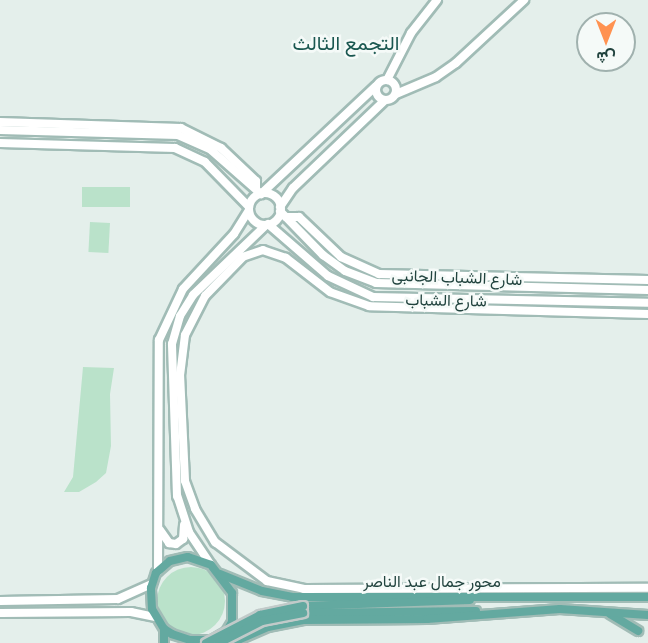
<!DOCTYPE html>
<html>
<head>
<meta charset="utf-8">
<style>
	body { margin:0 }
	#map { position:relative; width:648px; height:643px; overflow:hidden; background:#e4efeb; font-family:"IBM Plex Sans",Vazirmatn,sans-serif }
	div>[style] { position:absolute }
	.green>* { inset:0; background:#bae2ca; transform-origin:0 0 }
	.round { border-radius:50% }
	.roads { filter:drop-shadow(2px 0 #a1bcb6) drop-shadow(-2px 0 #a1bcb6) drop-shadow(0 2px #a1bcb6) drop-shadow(0 -2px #a1bcb6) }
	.secondary>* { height:8px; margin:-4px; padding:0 4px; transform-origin:4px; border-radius:4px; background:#fff }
	.secondary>.ring { margin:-4px; padding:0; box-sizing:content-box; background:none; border:8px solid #fff; border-radius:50% }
	.primary>* { height:8px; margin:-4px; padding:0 4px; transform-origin:4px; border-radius:4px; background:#63a9a0 }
	.bridges { filter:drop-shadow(2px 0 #c1cac9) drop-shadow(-2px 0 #c1cac9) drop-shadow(0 2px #c1cac9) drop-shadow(0 -2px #c1cac9) }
	.primary-bridge>* { height:8px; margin:-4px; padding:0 4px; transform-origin:4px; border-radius:4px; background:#63a9a0 }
	span { translate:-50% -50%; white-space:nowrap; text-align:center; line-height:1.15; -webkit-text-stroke:5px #f5faf8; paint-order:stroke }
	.street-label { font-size:16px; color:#21433e }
	.quarter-label { font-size:20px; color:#1a5750 }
	.north { position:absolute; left:576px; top:12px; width:60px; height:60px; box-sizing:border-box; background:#f5faf8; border:2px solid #a0b1ae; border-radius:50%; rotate:180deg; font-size:16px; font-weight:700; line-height:24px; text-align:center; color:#21433e }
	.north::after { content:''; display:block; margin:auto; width:21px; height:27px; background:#ff9251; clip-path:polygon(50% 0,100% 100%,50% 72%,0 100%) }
</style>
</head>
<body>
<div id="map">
	<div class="green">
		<div style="left:82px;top:187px;width:48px;height:20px"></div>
		<div style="left:90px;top:222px;width:20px;height:30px;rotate:3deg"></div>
		<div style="clip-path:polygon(83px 367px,114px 368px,110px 394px,111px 446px,106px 473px,96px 482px,79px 492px,64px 492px,73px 477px)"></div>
		<div class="round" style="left:157px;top:567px;width:68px;height:68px"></div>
	</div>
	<div class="roads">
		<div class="secondary">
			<div class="ring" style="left:376px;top:80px;width:12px;height:12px"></div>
			<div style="left:387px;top:80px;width:53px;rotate:-62.9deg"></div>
			<div style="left:411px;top:33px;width:42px;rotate:-51.8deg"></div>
			<div style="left:396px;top:94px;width:43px;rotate:-23deg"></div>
			<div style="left:436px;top:77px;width:24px;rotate:-35deg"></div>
			<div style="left:456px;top:63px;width:93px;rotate:-42.8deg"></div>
			<div style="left:0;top:122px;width:181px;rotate:1.9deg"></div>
			<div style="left:181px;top:128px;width:45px;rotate:26.6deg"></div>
			<div style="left:221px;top:148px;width:48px;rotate:43.3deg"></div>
			<div style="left:256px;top:181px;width:7px;rotate:90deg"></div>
			<div style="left:0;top:130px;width:178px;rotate:1.6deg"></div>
			<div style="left:178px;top:135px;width:36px;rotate:24deg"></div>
			<div style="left:211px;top:150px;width:67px;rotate:41.3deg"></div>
			<div style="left:0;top:143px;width:175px;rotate:1.6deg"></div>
			<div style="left:175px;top:148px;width:33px;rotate:25deg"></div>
			<div style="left:205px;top:162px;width:63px;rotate:45.6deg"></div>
			<div style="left:262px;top:193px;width:156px;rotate:-43.2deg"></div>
			<div class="ring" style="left:249px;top:193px;width:24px;height:24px"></div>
			<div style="left:280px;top:207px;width:23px;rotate:-56deg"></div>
			<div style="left:293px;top:188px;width:127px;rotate:-43.7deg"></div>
			<div style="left:280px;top:211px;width:62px;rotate:45.7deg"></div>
			<div style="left:323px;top:255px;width:27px;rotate:36deg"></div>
			<div style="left:345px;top:271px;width:33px;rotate:21deg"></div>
			<div style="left:376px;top:283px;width:272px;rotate:1.5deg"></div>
			<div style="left:286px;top:217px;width:13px"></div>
			<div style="left:299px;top:217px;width:58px;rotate:43.6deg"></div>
			<div style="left:341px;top:257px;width:42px;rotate:24.1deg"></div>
			<div style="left:379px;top:274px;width:269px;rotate:1.3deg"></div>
			<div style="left:268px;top:224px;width:79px;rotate:40.9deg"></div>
			<div style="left:328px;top:276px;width:50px;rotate:25deg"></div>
			<div style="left:373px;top:297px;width:275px;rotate:1.2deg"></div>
			<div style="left:648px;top:314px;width:279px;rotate:-178.4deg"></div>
			<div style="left:369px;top:306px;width:41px;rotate:-160.3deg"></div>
			<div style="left:330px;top:292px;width:56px;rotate:-142.3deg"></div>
			<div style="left:286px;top:258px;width:24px;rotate:-161deg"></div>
			<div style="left:263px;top:250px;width:21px;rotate:161deg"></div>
			<div style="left:243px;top:257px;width:54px;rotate:134.3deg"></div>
			<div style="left:205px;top:296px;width:44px;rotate:117.1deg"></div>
			<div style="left:185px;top:335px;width:39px;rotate:97deg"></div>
			<div style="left:180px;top:374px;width:107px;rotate:87.3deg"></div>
			<div style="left:185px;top:481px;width:30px;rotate:70deg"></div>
			<div style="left:195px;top:509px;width:39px;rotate:59deg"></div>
			<div style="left:215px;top:542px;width:65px;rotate:36.9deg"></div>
			<div style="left:267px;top:581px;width:38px;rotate:12deg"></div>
			<div style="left:304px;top:589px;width:344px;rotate:-0.2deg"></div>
			<div style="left:160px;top:530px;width:16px;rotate:55deg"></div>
			<div style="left:169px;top:543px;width:7px;rotate:8deg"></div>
			<div style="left:176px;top:544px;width:9px;rotate:-36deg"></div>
			<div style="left:183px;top:539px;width:14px;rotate:-86deg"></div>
			<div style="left:211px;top:565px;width:40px;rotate:-124deg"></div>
			<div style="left:189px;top:532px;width:38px;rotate:-108deg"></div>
			<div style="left:177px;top:496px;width:152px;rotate:-91.9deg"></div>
			<div style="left:172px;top:344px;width:29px;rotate:-74deg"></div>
			<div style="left:180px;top:316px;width:25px;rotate:-58deg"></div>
			<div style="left:193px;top:295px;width:101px;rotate:-43.8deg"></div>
			<div style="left:158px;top:571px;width:231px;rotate:-89.8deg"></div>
			<div style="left:159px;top:340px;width:56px;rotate:-64.8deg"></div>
			<div style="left:183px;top:289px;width:75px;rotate:-47.2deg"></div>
			<div style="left:234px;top:234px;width:28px;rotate:-58deg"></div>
			<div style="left:0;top:601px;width:118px;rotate:-1deg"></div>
			<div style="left:118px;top:599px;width:37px;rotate:-24deg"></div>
			<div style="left:0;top:613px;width:131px;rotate:-0.4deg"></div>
			<div style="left:131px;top:612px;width:25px;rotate:12deg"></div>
		</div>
		<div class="primary">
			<div style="left:188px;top:557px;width:24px;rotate:19deg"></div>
			<div style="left:211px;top:565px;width:35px;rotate:53deg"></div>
			<div style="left:232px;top:593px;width:29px;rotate:90deg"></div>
			<div style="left:232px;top:622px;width:12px;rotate:121deg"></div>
			<div style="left:226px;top:632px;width:16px;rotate:150deg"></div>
			<div style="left:212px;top:640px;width:22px;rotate:180deg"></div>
			<div style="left:190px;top:640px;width:19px;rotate:-162deg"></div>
			<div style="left:172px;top:634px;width:9px;rotate:-148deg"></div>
			<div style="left:164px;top:629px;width:23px;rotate:-121deg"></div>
			<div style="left:152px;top:609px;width:21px;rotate:-93deg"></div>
			<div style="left:151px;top:588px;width:16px;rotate:-72deg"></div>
			<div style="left:156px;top:573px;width:18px;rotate:-41deg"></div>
			<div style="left:170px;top:561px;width:18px;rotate:-13deg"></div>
			<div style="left:220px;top:574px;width:45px;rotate:22deg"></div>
			<div style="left:262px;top:591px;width:31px;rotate:11deg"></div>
			<div style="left:292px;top:597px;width:356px"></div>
			<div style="left:303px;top:606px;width:167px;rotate:-2.1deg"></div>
			<div style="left:303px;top:613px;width:173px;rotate:-0.7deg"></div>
			<div style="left:610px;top:614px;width:33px;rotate:31deg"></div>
			<div style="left:164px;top:629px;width:14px;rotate:90deg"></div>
			<div style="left:231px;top:643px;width:40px;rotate:-23.4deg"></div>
			<div style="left:268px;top:627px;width:36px;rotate:-11deg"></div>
			<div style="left:303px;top:620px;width:124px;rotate:-0.5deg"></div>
			<div style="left:427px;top:619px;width:133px;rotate:-4.3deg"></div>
			<div style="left:560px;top:609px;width:88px;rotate:3.9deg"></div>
		</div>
	</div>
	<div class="bridges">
		<div class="primary-bridge">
			<div style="left:206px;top:643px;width:61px;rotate:-27.4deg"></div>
			<div style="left:260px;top:615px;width:44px;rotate:-11.8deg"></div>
			<div style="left:219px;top:643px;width:48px;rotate:-27.1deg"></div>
			<div style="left:262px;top:621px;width:42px;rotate:-11deg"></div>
		</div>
	</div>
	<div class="street-label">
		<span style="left:457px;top:277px;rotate:2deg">شارع الشباب الجانبى</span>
		<span style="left:446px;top:300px;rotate:1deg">شارع الشباب</span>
		<span style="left:432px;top:581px">محور جمال عبد الناصر</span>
	</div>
	<div class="quarter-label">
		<span style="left:346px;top:42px">التجمع الثالث</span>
	</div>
	<div class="north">ش</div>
</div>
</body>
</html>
